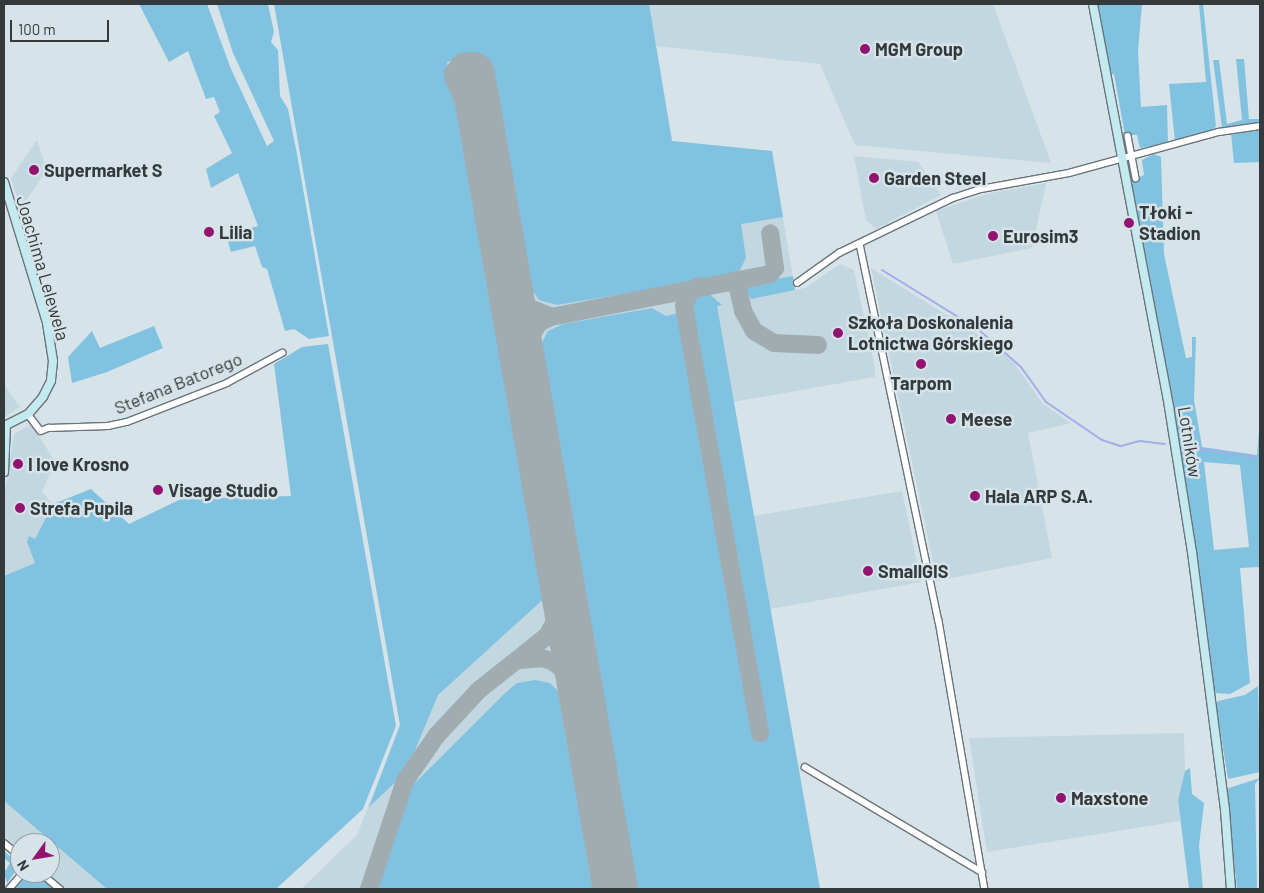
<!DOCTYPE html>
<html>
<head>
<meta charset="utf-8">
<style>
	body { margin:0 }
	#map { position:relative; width:1264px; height:893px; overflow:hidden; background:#d6e3e9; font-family:Barlow,sans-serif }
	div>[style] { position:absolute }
	.built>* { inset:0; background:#c3d7e1 }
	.green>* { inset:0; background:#81c2e1 }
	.stream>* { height:2px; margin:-1px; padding:0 1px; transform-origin:1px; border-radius:1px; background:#a2aee7 }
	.taxiway>* { height:18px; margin:-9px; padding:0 9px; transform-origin:9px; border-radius:9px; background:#a1acb0 }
	.runway>* { height:45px; margin:-22.5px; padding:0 22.5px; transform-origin:22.5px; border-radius:22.5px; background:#a1acb0 }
	.roads { filter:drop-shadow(1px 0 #69747a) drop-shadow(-1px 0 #69747a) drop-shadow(0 1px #69747a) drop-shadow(0 -1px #69747a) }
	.street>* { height:5.5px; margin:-2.75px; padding:0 2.75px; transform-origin:2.75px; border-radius:2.75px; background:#fff }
	.secondary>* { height:8px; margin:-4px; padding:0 4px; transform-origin:4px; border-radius:4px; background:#c4eaef }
	.dots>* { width:14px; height:14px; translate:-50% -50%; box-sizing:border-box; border:2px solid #d6e3e9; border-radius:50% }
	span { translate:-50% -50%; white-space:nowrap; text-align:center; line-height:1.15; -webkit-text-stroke:5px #d6e3e9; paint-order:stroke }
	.poi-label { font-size:18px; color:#34393b; font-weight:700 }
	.left { translate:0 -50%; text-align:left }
	.street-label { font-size:18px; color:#34393b }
	.frame { position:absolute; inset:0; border:5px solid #34393b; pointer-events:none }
	.north { position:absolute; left:10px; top:833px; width:50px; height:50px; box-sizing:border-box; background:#d6e3e9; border:1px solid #959fa3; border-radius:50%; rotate:238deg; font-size:14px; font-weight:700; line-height:20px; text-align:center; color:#34393b }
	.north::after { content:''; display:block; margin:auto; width:18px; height:22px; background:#921470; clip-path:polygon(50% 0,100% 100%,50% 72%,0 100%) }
	.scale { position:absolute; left:10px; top:20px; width:99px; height:22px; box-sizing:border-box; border:2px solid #34393b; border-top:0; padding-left:6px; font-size:15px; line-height:18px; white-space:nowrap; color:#34393b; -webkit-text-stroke:4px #d6e3e9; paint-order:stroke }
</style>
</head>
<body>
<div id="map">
	<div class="built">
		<div style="clip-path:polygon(274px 4px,993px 4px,1051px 163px,855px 145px,820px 64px,656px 46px,672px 141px,772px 151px,795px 290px,805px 288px,840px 264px,854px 270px,875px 368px,875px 377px,733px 402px,753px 516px,902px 491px,921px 582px,770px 609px,820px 889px,301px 889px,357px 835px,400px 725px)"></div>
		<div style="clip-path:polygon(37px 140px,47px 170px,20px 209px,11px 178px)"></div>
		<div style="clip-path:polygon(854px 156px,918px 162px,941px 195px,876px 229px,866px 220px)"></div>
		<div style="clip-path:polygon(1046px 183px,1032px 248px,953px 264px,936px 211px,986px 194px)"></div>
		<div style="clip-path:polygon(871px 268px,990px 342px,1014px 363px,1043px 404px,1071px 423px,1028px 433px,1052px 558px,937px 581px)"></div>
		<div style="clip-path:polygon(4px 384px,20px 407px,4px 417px)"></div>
		<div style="clip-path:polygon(31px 424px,55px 462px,42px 492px,53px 504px,35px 539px,36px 563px,4px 576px,4px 497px,14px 434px)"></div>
		<div style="clip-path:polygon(1184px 733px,1185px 771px,1178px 800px,1180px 821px,987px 852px,969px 738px)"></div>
		<div style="clip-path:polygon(4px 801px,92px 876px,107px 889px,13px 889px,26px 873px,50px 873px,50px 843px,20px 843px,20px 852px,4px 838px)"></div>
	</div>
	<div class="green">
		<div style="clip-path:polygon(139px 4px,207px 4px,231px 69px,267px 146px,274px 141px,233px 53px,217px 4px,268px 4px,274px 32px,271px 42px,278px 50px,280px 96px,288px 109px,296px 149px,329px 336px,309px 339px,294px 329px,285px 331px,267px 269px,262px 267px,255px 246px,231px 252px,226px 235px,258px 226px,238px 173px,211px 188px,206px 169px,232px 153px,214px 116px,220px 112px,214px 97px,206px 99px,188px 51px,169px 62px)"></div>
		<div style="clip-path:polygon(274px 4px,649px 4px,672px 141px,772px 151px,783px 217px,741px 224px,746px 258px,740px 270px,729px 276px,557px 305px,539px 300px,522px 275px,483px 55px,447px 62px,452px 90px,464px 116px,548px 595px,438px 695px,406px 772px,369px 807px,400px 725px)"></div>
		<div style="clip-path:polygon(1097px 4px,1142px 4px,1138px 51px,1141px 107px,1167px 105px,1168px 143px,1140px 148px,1137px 135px,1125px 135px,1114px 74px,1109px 75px)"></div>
		<div style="clip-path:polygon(1199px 4px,1203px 4px,1216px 126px,1213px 131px,1175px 141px,1169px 84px,1206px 82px)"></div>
		<div style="clip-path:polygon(1236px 59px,1244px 59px,1249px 119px,1260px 119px,1260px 122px,1222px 128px,1213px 60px,1219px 60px,1227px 124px,1242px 120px)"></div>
		<div style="clip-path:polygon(1260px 129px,1260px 162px,1234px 163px,1231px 133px)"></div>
		<div style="clip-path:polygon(evenodd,1154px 154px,1161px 157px,1164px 254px,1186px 358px,1192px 357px,1192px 337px,1196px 337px,1194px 400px,1202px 447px,1257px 455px,1260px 418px,1260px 567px,1240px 568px,1250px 683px,1230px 694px,1215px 693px,1214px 688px,1174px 412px,1128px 178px,1133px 180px,1144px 175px,1142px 160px,1154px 154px,1204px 462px,1240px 465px,1249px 547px,1214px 550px,1204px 462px)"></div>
		<div style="clip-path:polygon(793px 276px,795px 290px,751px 299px,744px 287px,745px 284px)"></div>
		<div style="clip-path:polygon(707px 292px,722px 305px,717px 306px,820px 889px,630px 889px,537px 360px,540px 346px,548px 331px,563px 324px,652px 308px,666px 316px,679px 313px,756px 735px,765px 733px,690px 308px,692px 299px)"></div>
		<div style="clip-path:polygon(154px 326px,163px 348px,107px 372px,72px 383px,68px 357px,92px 331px,100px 348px)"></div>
		<div style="clip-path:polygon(328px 344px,396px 726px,363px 809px,276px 889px,107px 889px,4px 801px,4px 576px,35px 563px,27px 542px,29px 536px,35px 539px,53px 504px,91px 489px,129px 524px,181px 499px,291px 496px,274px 364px,302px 347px)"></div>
		<div style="clip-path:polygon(535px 680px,550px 683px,562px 695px,568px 710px,600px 889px,376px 889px,411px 787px,504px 694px,517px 683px)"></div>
		<div style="clip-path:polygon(1258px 686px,1260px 772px,1228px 779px,1216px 705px,1218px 701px,1245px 695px)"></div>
		<div style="clip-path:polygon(1190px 768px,1192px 794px,1204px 803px,1199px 846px,1203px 889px,1189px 889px,1178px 800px,1185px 771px)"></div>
		<div style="clip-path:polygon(1260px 778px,1255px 784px,1257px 889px,1237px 889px,1226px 789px)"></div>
		<div style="clip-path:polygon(4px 851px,20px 865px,7px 883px,4px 873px,10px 863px,4px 858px)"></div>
		<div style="clip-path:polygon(29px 873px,39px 873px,59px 889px,15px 889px)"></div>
	</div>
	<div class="stream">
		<div style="left:882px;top:270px;width:114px;rotate:31.7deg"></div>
		<div style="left:979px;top:330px;width:56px;rotate:41.4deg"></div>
		<div style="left:1021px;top:367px;width:43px;rotate:54.5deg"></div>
		<div style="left:1046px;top:402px;width:68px;rotate:34.2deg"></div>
		<div style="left:1102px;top:440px;width:20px;rotate:18deg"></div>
		<div style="left:1121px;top:446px;width:20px;rotate:-15deg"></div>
		<div style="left:1140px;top:441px;width:25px;rotate:7deg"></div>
		<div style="left:1199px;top:449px;width:62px;rotate:8.4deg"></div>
	</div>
	<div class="taxiway">
		<div style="left:477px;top:107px;width:38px;rotate:-83deg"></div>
		<div style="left:482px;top:69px;width:8px;rotate:-130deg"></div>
		<div style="left:477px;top:63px;width:15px;rotate:-176deg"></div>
		<div style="left:462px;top:62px;width:14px;rotate:129deg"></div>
		<div style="left:453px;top:73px;width:7px;rotate:82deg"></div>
		<div style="left:454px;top:80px;width:65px;rotate:63.4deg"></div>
		<div style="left:507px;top:276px;width:37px;rotate:56deg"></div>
		<div style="left:528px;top:307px;width:25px;rotate:23deg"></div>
		<div style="left:736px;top:280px;width:32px;rotate:77deg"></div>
		<div style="left:743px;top:311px;width:23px;rotate:61deg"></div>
		<div style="left:754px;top:331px;width:23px;rotate:31deg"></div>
		<div style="left:774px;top:343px;width:44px;rotate:2.6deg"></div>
		<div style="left:699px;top:286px;width:11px;rotate:146deg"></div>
		<div style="left:690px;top:292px;width:15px;rotate:113deg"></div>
		<div style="left:684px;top:306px;width:434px;rotate:79.9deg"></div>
		<div style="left:523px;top:365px;width:32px;rotate:-74deg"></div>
		<div style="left:532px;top:334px;width:13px;rotate:-58deg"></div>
		<div style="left:539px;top:323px;width:13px;rotate:-27deg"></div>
		<div style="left:551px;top:317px;width:223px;rotate:-11.1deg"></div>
		<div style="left:770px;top:274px;width:8px;rotate:-50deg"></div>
		<div style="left:775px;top:268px;width:35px;rotate:-98deg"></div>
		<div style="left:520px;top:660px;width:21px;rotate:-5deg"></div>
		<div style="left:541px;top:658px;width:11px;rotate:15deg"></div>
		<div style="left:552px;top:661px;width:26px;rotate:37deg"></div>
		<div style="left:573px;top:677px;width:16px;rotate:63deg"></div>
		<div style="left:369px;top:889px;width:114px;rotate:-71.6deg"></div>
		<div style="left:405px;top:781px;width:56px;rotate:-55.2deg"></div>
		<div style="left:437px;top:735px;width:62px;rotate:-47deg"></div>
		<div style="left:479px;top:690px;width:87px;rotate:-38.5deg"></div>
		<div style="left:547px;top:636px;width:29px;rotate:-61deg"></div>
		<div style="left:561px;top:611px;width:16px;rotate:-83deg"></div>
	</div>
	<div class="runway">
		<div style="left:472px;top:74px;width:827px;rotate:80.05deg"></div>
	</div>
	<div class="roads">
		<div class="street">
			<div style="left:1128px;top:136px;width:43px;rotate:79.2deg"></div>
			<div style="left:860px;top:244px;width:385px;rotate:78.2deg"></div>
			<div style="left:939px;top:621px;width:272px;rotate:80.3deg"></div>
			<div style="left:797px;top:283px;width:52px;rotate:-35.5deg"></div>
			<div style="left:839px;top:253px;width:127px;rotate:-25.8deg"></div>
			<div style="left:953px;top:198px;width:29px;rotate:-18deg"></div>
			<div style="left:981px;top:189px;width:89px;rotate:-10.3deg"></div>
			<div style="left:1069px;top:173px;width:156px;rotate:-15.3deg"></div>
			<div style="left:1219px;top:132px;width:41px;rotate:-8.3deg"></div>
			<div style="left:28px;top:414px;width:21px;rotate:53deg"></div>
			<div style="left:41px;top:431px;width:8px;rotate:-23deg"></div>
			<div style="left:48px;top:428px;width:60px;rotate:-1.9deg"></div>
			<div style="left:108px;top:426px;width:19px;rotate:-12deg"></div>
			<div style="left:127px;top:422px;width:107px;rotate:-21.3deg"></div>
			<div style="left:227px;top:383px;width:63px;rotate:-28.6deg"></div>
			<div style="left:805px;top:767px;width:206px;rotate:30.7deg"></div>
			<div style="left:4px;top:843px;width:21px;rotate:39deg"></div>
			<div style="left:41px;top:873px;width:25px;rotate:40deg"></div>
			<div style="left:9px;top:889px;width:21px;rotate:-49deg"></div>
		</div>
		<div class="secondary">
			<div style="left:1093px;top:4px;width:410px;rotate:79.3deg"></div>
			<div style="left:1169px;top:407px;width:147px;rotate:81deg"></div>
			<div style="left:1192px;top:552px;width:260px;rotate:82.7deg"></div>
			<div style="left:1225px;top:810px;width:79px;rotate:85.7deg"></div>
			<div style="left:4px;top:182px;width:147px;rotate:73deg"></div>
			<div style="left:47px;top:323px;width:38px;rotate:81deg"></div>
			<div style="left:53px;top:361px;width:20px;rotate:96deg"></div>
			<div style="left:51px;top:381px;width:18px;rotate:117deg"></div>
			<div style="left:43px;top:397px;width:23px;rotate:131deg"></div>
			<div style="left:28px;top:414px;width:27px;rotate:153deg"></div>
			<div style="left:4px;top:472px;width:47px;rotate:-87.6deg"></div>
		</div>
	</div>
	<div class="dots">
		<div style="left:865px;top:49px;background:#921470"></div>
		<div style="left:34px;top:170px;background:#921470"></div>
		<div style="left:874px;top:178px;background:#921470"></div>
		<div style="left:1129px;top:223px;background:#921470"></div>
		<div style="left:209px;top:232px;background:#921470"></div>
		<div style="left:993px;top:236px;background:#921470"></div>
		<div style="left:838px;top:333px;background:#921470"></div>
		<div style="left:921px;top:364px;background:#921470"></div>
		<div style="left:951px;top:419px;background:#921470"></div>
		<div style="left:18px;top:464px;background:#921470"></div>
		<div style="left:158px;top:490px;background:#921470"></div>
		<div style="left:975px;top:496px;background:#921470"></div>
		<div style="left:20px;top:508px;background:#921470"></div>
		<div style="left:868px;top:571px;background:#921470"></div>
		<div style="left:1061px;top:798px;background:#921470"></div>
	</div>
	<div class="poi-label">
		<span class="left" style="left:875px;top:49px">MGM Group</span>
		<span class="left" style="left:44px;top:170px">Supermarket S</span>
		<span class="left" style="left:884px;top:178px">Garden Steel</span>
		<span class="left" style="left:1139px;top:223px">Tłoki -<br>Stadion</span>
		<span class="left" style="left:219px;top:232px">Lilia</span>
		<span class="left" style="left:1003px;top:236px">Eurosim3</span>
		<span class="left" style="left:848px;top:333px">Szkoła Doskonalenia<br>Lotnictwa Górskiego</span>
		<span style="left:921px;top:383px">Tarpom</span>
		<span class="left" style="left:961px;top:419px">Meese</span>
		<span class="left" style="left:28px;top:464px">I love Krosno</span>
		<span class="left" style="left:168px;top:490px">Visage Studio</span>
		<span class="left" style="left:985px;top:496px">Hala ARP S.A.</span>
		<span class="left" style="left:30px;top:508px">Strefa Pupila</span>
		<span class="left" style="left:878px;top:571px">SmallGIS</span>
		<span class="left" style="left:1071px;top:798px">Maxstone</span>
	</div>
	<div class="street-label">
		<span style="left:43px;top:268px;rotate:74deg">Joachima Lelewela</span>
		<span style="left:178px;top:383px;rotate:-22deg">Stefana Batorego</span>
		<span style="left:1190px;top:442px;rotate:81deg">Lotników</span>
	</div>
	<div class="frame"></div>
	<div class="north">N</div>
	<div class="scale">100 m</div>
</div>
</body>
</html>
